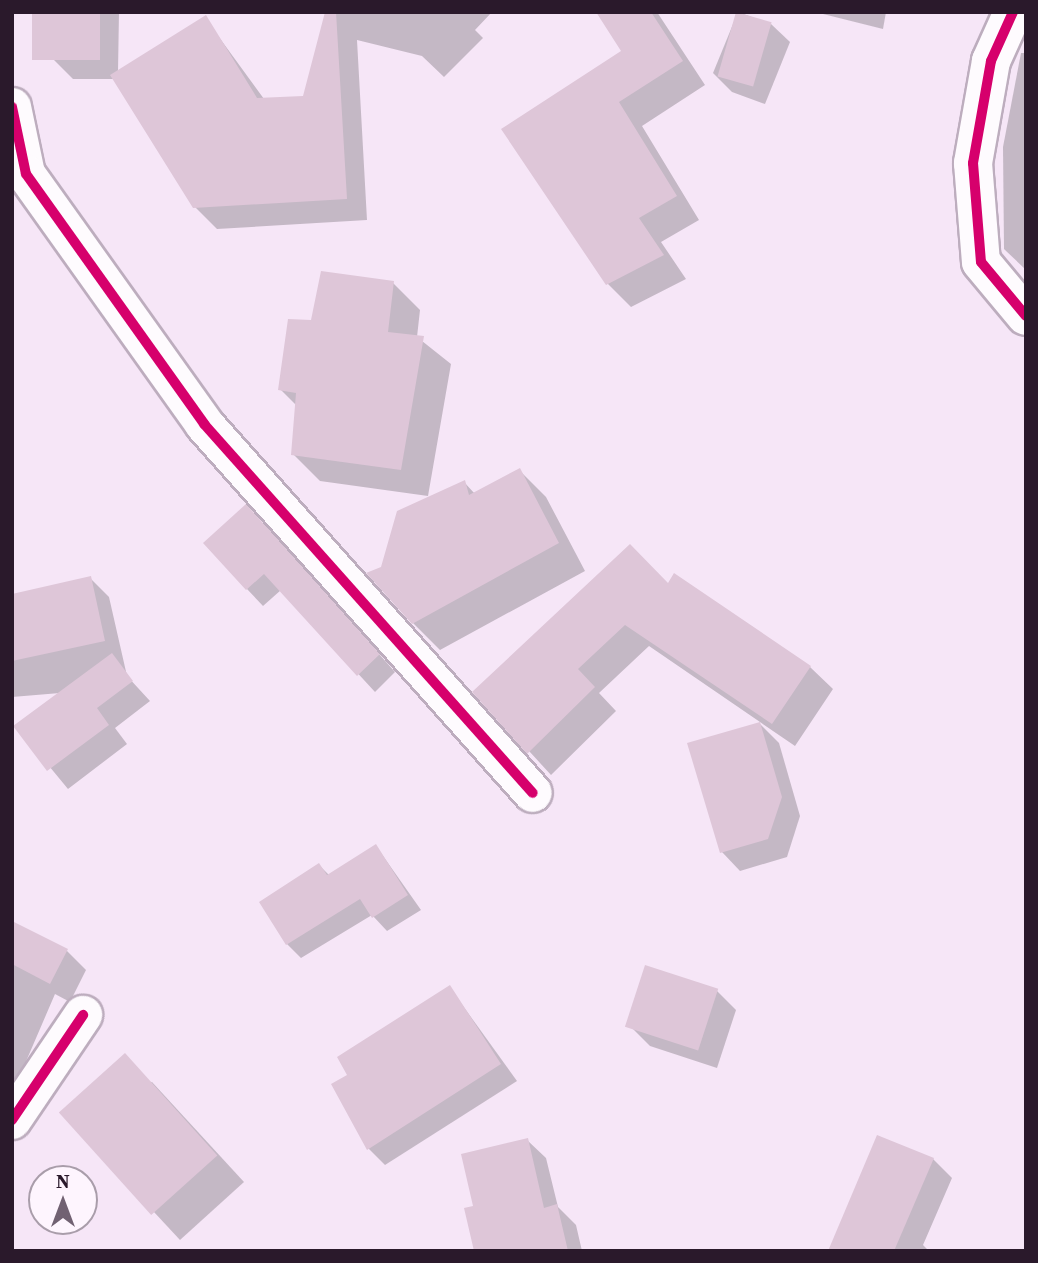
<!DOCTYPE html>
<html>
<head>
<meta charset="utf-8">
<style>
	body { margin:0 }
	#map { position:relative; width:1038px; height:1263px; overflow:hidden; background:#f6e6f7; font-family:"Source Serif 4",serif }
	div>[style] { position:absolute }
	.shadow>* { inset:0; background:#0003 }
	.building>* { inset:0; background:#dec6d8; transform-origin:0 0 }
	.roads { filter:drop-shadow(2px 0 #bdadbe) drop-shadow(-2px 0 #bdadbe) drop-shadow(0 2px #bdadbe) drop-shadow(0 -2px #bdadbe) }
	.minor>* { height:38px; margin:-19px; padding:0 19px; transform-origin:19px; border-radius:19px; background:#fefbfe }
	.cycleway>* { height:10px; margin:-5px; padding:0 5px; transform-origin:5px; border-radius:5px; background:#d6006c }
	span { translate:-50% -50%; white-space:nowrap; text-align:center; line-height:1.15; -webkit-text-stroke:6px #fef5fe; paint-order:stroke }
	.frame { position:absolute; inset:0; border:14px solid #2a192b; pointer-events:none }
	.north { position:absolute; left:28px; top:1165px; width:70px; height:70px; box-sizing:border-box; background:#fef5fe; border:2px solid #a99daa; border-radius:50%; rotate:0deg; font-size:19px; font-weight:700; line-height:28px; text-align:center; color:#2a192b }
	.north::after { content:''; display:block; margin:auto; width:24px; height:32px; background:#716172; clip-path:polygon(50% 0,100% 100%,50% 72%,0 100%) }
</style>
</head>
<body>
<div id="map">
	<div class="shadow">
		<div style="clip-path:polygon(43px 12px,119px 12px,118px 72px,205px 18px,264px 99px,304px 97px,327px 12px,492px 12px,475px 30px,483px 38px,444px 77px,422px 56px,357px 40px,367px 220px,217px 229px,195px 207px,114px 79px,73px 79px,54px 60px)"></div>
		<div style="clip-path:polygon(598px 12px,657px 12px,705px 85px,642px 126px,699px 220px,661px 242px,686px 279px,631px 307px,608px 284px,503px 129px,624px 51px)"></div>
		<div style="clip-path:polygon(738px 12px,771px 24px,790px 42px,765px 104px,732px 92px,713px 73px)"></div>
		<div style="clip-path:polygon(815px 12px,886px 12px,883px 29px)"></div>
		<div style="clip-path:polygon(1021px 53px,1026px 53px,1026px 270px,1004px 249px,1003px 147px)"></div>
		<div style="clip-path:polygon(393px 283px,420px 310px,417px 337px,451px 364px,428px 496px,320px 481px,293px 454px,297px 406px,280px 389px,312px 322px)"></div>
		<div style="clip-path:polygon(519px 470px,546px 497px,585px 571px,440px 650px,413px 623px,383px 568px,464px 482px,475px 494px)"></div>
		<div style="clip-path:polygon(263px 523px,395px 672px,375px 692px,281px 590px,263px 606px,247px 589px)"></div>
		<div style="clip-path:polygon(90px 578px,109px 597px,127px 676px,150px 701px,115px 728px,127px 744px,68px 789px,16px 726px,60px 693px,12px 697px,12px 596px)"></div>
		<div style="clip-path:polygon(668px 585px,810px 667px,833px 689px,795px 746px,649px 646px,599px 693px,616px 711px,551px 775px,475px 692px)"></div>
		<div style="clip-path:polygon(760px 724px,779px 743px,800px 816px,787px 857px,740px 871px,722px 852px)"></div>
		<div style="clip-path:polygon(376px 846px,421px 910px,387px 931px,372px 915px,301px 958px,287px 944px,319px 865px,329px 875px)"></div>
		<div style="clip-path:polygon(12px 923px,67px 951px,86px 970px,70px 1002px,55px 994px,12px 1094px)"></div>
		<div style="clip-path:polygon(646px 968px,717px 991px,736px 1010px,717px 1068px,650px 1046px,631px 1027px)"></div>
		<div style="clip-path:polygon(450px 988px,517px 1081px,385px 1165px,368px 1148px,349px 1076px)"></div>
		<div style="clip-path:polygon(152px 1082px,244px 1182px,180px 1240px,61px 1112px)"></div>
		<div style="clip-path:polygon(527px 1140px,546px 1158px,558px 1207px,576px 1225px,582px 1251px,476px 1251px,475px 1207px)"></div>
		<div style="clip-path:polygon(933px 1159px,952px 1178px,923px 1245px,929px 1251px,832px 1251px)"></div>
	</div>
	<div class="building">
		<div style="left:32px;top:12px;width:68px;height:48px"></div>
		<div style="clip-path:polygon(325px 12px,336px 12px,347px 199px,193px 208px,110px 75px,206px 15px,257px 98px,303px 96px)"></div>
		<div style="clip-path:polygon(596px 12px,651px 12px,683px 61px,619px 102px,677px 196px,639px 218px,664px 255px,606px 285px,501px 129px,621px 51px)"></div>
		<div style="left:736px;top:12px;width:37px;height:67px;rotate:16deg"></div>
		<div style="clip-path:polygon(321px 271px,394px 281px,388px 332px,424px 336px,401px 470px,291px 455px,296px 393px,278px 390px,288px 319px,311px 320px)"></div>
		<div style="clip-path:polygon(520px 468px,559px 543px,412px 624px,366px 573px,381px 567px,397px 511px,465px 480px,469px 495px)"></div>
		<div style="clip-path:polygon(246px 504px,380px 654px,357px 676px,264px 574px,246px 590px,203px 543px)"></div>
		<div style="clip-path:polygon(630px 544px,668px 583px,674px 573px,811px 666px,772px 724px,625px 625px,578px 669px,595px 687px,527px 754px,472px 692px)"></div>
		<div style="clip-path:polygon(91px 576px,105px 641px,12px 661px,12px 594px)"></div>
		<div style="clip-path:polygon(112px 653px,133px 681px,97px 708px,109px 725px,47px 771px,13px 726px)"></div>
		<div style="clip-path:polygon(760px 722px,782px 797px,768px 839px,720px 853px,687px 743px)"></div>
		<div style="clip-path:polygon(376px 844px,408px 895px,372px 918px,360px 899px,286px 945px,259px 902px,319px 863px,327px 875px)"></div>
		<div style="clip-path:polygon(12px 921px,68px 949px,50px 984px,12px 964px)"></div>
		<div style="left:645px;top:965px;width:77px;height:65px;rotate:18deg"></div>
		<div style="clip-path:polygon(450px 985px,501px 1064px,367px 1150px,331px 1084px,347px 1075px,337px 1057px)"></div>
		<div style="left:125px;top:1053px;width:138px;height:89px;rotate:48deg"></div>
		<div style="clip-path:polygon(877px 1135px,934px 1158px,894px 1251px,828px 1251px)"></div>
		<div style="clip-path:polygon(528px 1138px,544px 1208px,557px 1204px,568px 1251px,474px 1251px,464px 1208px,473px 1206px,461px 1154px)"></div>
	</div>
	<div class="roads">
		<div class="minor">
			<div style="left:1013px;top:12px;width:54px;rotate:114.2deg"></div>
			<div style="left:991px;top:61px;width:104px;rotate:100deg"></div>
			<div style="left:973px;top:163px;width:99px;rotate:85.4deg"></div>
			<div style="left:981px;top:262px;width:70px;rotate:50.2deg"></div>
			<div style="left:12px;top:107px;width:68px;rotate:78.2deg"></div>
			<div style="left:26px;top:174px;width:307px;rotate:54.5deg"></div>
			<div style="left:204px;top:424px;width:494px;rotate:48.3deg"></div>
			<div style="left:12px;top:1120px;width:127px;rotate:-55.9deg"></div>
		</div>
	</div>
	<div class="cycleway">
		<div style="left:1013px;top:12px;width:54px;rotate:114.2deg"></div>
		<div style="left:991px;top:61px;width:104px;rotate:100deg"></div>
		<div style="left:973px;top:163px;width:99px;rotate:85.4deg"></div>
		<div style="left:981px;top:262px;width:70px;rotate:50.2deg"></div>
		<div style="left:12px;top:107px;width:68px;rotate:78.2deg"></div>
		<div style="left:26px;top:174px;width:307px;rotate:54.5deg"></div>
		<div style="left:204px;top:424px;width:494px;rotate:48.3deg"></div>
		<div style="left:12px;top:1120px;width:127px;rotate:-55.9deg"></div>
	</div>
	<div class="frame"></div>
	<div class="north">N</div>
</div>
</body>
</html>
